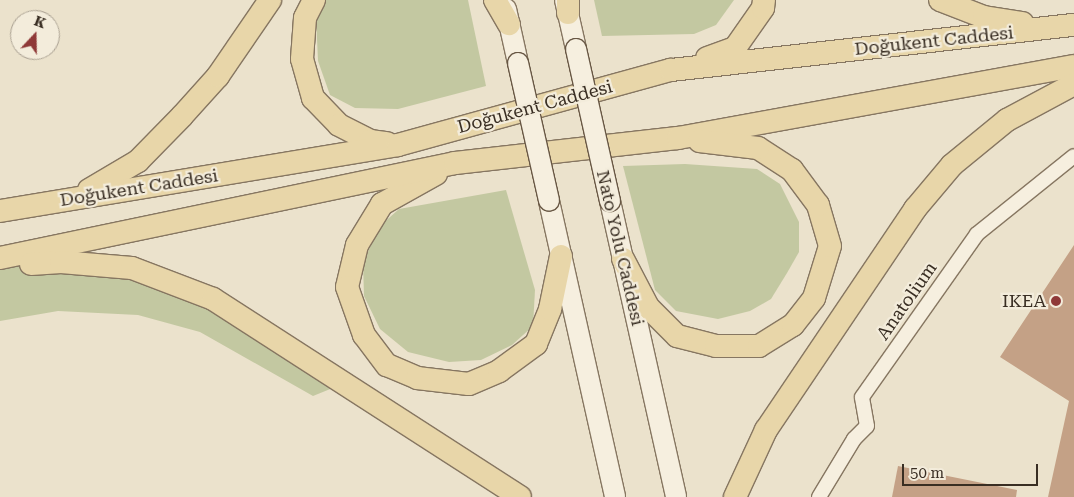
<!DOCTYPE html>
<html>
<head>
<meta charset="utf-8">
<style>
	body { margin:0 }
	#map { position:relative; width:1074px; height:497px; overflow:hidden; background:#ebe2cc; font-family:"Roboto Serif",serif }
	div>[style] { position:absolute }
	.green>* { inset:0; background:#c3c8a1 }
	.building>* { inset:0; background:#c4a186 }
	.roads { filter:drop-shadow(1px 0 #867661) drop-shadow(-1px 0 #867661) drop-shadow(0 1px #867661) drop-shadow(0 -1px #867661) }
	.street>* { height:14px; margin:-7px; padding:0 7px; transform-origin:7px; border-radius:7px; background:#f6efdf }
	.secondary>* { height:20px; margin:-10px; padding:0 10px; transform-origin:10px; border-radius:10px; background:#f6efdf }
	.primary>* { height:22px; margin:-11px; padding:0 11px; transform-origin:11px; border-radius:11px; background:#e8d6a9 }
	.bridges { filter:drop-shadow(1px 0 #685744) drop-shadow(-1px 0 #685744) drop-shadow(0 1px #685744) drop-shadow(0 -1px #685744) }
	.secondary-bridge>* { height:20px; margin:-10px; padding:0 10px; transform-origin:10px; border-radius:10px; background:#f6efdf }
	.dots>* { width:14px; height:14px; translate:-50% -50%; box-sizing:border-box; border:2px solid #f3ecdb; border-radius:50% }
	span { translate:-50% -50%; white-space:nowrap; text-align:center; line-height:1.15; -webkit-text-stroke:4.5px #f3ecdb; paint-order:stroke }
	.street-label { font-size:18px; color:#392e23 }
	.poi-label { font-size:18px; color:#392e23 }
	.right { translate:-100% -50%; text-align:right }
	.north { position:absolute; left:10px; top:10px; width:50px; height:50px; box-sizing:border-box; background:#f3ecdb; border:1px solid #a9a091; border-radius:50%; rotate:21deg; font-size:14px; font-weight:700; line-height:20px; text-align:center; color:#392e23 }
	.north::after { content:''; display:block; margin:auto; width:18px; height:22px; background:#8f3938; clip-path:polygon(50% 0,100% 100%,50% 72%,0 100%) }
	.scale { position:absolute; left:902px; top:464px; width:136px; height:22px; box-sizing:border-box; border:2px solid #392e23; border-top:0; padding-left:6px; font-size:15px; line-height:18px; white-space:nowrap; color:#392e23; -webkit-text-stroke:4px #f3ecdb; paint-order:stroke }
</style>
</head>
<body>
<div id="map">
	<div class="green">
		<div style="clip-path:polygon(324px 0,468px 0,486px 86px,398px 109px,355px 108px,330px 95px,318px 61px,316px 17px)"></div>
		<div style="clip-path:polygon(594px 0,734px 0,716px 25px,694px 34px,602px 36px)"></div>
		<div style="clip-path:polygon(685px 164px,757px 169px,780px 184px,799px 222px,799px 252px,787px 273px,771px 299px,750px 311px,718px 319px,676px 311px,655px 290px,623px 166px)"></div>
		<div style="clip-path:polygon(506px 190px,535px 290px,533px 326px,512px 345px,481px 360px,449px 362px,408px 352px,380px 329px,364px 296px,363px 262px,380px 226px,399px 209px)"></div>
		<div style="clip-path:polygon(61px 262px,132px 268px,345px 383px,313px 396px,200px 332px,138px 315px,58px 311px,0 321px,0 266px)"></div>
	</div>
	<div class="building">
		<div style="clip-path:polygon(1074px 245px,1074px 497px,1048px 497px,1069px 401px,1000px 357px)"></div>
		<div style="clip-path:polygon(898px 466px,1017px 490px,1016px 497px,892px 497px)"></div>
	</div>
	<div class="roads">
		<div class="street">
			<div style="left:819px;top:497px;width:68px;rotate:-58.9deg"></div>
			<div style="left:854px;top:439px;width:18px;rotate:-45deg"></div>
			<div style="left:867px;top:426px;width:29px;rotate:-100deg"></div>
			<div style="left:862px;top:397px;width:199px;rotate:-54.8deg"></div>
			<div style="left:977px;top:234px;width:124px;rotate:-38.8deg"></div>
		</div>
		<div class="secondary">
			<div style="left:565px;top:0;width:50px;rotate:77.3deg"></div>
			<div style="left:506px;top:9px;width:55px;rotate:77.5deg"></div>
			<div style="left:549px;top:201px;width:303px;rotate:77.4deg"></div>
			<div style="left:610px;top:201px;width:303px;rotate:77.4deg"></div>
		</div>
		<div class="primary">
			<div style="left:314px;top:0;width:20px;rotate:117deg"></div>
			<div style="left:305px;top:18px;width:41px;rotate:94.2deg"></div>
			<div style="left:302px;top:59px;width:41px;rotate:74.2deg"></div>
			<div style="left:313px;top:98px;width:37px;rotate:46deg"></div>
			<div style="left:339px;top:125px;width:35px;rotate:27deg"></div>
			<div style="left:370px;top:141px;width:17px;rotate:7deg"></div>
			<div style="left:495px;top:0;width:28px;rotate:60deg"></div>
			<div style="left:940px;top:0;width:47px;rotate:21.1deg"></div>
			<div style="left:984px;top:17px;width:39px;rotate:9deg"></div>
			<div style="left:568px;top:13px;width:13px;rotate:-90deg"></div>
			<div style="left:707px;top:58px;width:30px;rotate:-20deg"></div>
			<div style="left:735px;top:48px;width:49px;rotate:-55deg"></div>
			<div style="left:763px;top:8px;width:8px;rotate:-83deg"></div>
			<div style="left:436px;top:174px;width:62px;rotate:150.9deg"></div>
			<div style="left:382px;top:204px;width:48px;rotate:121.4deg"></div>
			<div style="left:357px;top:245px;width:43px;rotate:103.4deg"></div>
			<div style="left:347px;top:287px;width:51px;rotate:70.5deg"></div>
			<div style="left:364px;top:335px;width:38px;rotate:53deg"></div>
			<div style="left:387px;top:365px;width:33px;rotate:23deg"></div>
			<div style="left:417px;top:378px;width:52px;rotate:6.6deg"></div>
			<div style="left:469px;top:384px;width:33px;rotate:-23deg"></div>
			<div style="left:499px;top:371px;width:46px;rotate:-36.1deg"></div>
			<div style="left:536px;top:344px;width:38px;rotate:-68deg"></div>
			<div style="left:550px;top:309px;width:54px;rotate:-78.3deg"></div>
			<div style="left:89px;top:190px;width:57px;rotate:-30.6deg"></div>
			<div style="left:138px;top:161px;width:63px;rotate:-45.6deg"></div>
			<div style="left:182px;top:116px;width:54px;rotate:-48deg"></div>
			<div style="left:218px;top:76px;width:92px;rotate:-55.6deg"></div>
			<div style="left:0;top:211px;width:403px;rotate:-9.4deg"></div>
			<div style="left:398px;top:145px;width:283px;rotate:-15.4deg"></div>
			<div style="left:671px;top:70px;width:406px;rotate:-6.4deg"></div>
			<div style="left:0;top:258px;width:465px;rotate:-11.8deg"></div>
			<div style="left:455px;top:163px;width:224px;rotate:-6.4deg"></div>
			<div style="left:678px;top:138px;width:402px;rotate:-10.3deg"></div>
			<div style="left:623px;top:259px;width:54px;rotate:62.5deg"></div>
			<div style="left:648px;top:307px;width:41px;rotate:45deg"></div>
			<div style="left:677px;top:336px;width:40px;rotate:14.4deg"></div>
			<div style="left:716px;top:346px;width:43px"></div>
			<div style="left:759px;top:346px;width:40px;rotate:-32deg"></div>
			<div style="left:793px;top:325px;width:34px;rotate:-52deg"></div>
			<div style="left:814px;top:298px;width:54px;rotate:-72.9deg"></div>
			<div style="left:830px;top:246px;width:43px;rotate:-106.3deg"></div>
			<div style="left:818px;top:205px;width:44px;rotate:-126.6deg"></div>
			<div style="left:792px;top:170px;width:40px;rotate:-147.1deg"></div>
			<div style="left:758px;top:148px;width:59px;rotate:-173.2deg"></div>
			<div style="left:31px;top:264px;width:30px;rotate:-4deg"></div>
			<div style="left:61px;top:262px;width:71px;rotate:4.8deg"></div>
			<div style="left:132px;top:268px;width:87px;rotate:20.9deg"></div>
			<div style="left:213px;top:299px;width:365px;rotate:32.8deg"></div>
			<div style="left:735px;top:497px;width:74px;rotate:-65.2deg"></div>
			<div style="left:766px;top:430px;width:267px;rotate:-56deg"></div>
			<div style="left:915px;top:209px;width:57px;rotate:-49.9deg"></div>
			<div style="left:952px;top:165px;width:71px;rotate:-39.3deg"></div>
			<div style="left:1007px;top:120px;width:76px;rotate:-28.2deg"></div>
		</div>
	</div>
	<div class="bridges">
		<div class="secondary-bridge">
			<div style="left:576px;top:49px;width:156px;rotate:77.4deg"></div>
			<div style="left:518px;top:63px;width:141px;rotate:77.3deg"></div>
		</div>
	</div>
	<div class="dots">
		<div style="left:1056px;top:301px;background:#8f3938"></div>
	</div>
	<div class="street-label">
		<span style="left:934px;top:41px;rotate:-6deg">Doğukent Caddesi</span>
		<span style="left:535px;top:107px;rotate:-15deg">Doğukent Caddesi</span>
		<span style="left:139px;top:188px;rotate:-9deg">Doğukent Caddesi</span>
		<span style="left:620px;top:248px;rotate:77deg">Nato Yolu Caddesi</span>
		<span style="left:907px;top:301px;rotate:-55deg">Anatolium</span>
	</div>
	<div class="poi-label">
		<span class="right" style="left:1046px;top:301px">IKEA</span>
	</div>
	<div class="north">K</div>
	<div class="scale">50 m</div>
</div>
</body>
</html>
